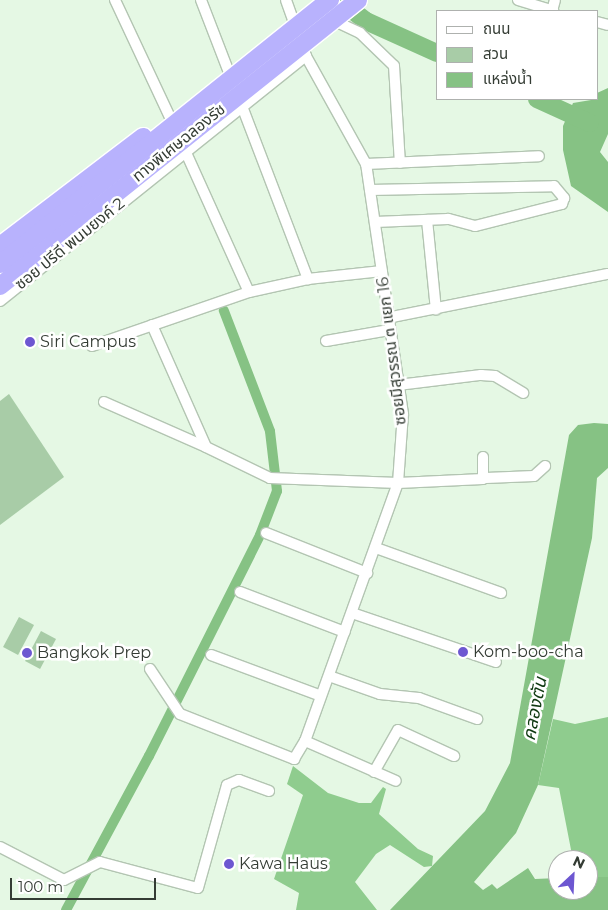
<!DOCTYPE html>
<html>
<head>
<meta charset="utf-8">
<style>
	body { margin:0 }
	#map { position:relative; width:608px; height:910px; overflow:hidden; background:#e5f8e4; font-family:Montserrat,"Noto Sans Thai",sans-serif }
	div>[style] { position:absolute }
	.green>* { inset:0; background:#a8cca7; transform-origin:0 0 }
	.forest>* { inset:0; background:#8fcc8e }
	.water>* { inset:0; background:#86c284 }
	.canal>* { height:10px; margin:-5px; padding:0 5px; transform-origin:5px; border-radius:5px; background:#86c284 }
	.river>* { height:18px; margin:-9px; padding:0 9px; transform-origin:9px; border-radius:9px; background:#86c284 }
	.roads { filter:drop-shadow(1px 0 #b3c5b2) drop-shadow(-1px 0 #b3c5b2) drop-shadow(0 1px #b3c5b2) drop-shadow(0 -1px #b3c5b2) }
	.street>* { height:10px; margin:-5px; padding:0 5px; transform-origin:5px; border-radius:5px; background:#fff }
	.bridges { filter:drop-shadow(1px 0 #fff) drop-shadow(-1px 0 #fff) drop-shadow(0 1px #fff) drop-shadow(0 -1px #fff) }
	.highway-bridge>* { height:18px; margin:-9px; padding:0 9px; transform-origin:9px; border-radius:9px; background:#b8b2fd }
	.dots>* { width:14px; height:14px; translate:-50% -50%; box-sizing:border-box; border:2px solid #fff; border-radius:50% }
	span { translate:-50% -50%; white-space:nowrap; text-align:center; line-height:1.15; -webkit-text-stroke:5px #fff; paint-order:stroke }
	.street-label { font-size:16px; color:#343c34 }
	.poi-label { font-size:16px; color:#343c34 }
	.left { translate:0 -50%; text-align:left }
	.water-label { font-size:18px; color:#103a12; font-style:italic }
	.legend { position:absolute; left:436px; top:10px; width:162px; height:90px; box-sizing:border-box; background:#fff; border:1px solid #aeb1ae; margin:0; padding:6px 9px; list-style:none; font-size:15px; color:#343c34 }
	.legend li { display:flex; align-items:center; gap:10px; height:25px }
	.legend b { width:25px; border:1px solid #aeb1ae }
	.north { position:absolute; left:548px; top:850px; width:50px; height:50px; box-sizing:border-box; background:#fff; border:1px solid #aeb1ae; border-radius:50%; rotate:25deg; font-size:14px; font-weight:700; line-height:20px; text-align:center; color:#343c34 }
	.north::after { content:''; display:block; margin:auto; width:18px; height:22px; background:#6d57d1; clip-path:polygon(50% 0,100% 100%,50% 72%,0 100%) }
	.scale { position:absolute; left:10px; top:878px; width:146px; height:22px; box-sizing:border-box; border:2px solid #343c34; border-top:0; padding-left:6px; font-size:15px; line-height:18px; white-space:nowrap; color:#343c34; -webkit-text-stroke:4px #fff; paint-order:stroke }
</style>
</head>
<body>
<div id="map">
	<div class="green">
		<div style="clip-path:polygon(9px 394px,64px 477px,0 525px,0 401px)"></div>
		<div style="left:19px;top:617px;width:17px;height:34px;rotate:28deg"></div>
		<div style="left:41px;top:631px;width:17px;height:34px;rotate:28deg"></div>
	</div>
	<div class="forest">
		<div style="clip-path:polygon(608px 717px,608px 877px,588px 877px,588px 860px,573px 860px,559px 788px,538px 785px,553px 719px,575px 724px)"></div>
		<div style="clip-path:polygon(293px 766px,328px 793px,359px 803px,371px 803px,383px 787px,386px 789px,379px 814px,418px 849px,433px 856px,432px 866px,424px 867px,390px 845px,376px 854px,355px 882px,377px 910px,296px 910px,299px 893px,274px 879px,303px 795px,287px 784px)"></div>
	</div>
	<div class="water">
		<div style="clip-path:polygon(608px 88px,608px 134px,600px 152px,608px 162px,608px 212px,571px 186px,563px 150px,563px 126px,573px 103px,597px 99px,597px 93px)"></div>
		<div style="clip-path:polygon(594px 423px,608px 424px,608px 468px,597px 478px,592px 538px,538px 785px,516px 833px,474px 882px,483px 890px,492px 884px,497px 889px,528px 868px,535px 879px,558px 878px,558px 890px,588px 890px,588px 877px,608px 877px,608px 910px,390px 910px,485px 811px,510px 763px,569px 435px,578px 425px)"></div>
	</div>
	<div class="canal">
		<div style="left:66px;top:910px;width:175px;rotate:-61.7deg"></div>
		<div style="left:149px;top:756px;width:247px;rotate:-63.3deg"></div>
		<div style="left:260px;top:535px;width:47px;rotate:-68.9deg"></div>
		<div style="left:277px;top:491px;width:60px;rotate:-96.7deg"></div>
		<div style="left:270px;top:431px;width:129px;rotate:-111deg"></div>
	</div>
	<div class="river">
		<div style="left:339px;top:0;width:34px;rotate:38deg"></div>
		<div style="left:366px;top:21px;width:78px;rotate:24.3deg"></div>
		<div style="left:537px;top:99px;width:58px;rotate:24.4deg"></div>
	</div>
	<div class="roads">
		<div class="street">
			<div style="left:115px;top:0;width:141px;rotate:64.9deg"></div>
			<div style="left:201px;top:0;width:89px;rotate:68.9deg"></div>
			<div style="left:518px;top:0;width:37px;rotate:17deg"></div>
			<div style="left:552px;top:11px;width:11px;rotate:-75deg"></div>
			<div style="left:597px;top:22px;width:11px;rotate:15deg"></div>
			<div style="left:341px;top:24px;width:21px;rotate:25deg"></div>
			<div style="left:360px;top:33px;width:47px;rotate:44.1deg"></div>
			<div style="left:394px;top:66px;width:97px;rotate:86.5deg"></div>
			<div style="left:240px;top:101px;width:191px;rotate:69.1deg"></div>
			<div style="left:183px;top:146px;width:160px;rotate:65.7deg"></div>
			<div style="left:366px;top:164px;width:173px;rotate:-2.6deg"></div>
			<div style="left:370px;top:190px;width:184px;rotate:-1.2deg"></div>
			<div style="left:554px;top:186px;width:16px;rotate:50deg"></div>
			<div style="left:564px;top:198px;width:6px;rotate:108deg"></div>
			<div style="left:562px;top:204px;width:90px;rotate:165.8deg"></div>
			<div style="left:475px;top:226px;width:28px;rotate:-165deg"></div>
			<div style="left:448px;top:219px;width:73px;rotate:177.6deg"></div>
			<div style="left:427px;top:220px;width:90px;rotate:84.3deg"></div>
			<div style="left:0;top:301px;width:392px;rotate:-38.7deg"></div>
			<div style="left:387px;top:318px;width:225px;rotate:-11.3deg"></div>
			<div style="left:152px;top:325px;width:133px;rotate:66.1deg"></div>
			<div style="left:206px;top:447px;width:71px;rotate:25.8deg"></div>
			<div style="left:270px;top:478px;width:128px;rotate:2.2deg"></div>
			<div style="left:398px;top:483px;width:85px;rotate:-2.7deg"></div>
			<div style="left:483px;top:479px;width:22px;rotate:-90deg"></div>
			<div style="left:326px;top:341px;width:64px;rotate:-9.9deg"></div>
			<div style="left:92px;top:346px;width:166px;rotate:-19deg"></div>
			<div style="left:249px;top:292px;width:60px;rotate:-12.4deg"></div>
			<div style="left:308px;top:279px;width:74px;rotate:-6.2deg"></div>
			<div style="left:398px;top:385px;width:84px;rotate:-6.9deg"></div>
			<div style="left:481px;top:375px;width:14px;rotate:4deg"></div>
			<div style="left:495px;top:376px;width:33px;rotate:31deg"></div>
			<div style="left:104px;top:402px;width:111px;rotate:23.8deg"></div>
			<div style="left:486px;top:478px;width:48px;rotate:-2.4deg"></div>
			<div style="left:534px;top:476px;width:15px;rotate:-42deg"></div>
			<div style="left:266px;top:533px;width:109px;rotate:21.6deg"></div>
			<div style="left:376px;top:548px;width:133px;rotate:19.8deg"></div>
			<div style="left:240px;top:592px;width:112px;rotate:20.9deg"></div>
			<div style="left:352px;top:613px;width:152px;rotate:18.8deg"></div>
			<div style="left:211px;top:655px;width:117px;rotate:20.4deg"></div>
			<div style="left:150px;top:669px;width:54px;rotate:56.3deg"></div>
			<div style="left:180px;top:714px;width:123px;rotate:21.5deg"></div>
			<div style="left:294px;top:759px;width:21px;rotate:-59deg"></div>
			<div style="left:305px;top:741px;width:274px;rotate:-70.2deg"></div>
			<div style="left:398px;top:483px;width:69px;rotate:-85.9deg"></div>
			<div style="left:403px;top:414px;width:253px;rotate:-98.4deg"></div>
			<div style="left:366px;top:164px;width:124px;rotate:-119.1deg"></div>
			<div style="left:306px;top:56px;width:59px;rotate:-109.7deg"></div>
			<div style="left:329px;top:676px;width:54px;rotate:19.4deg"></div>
			<div style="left:380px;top:694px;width:39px;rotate:6deg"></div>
			<div style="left:419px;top:698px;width:62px;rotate:19.9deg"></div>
			<div style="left:305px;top:741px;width:99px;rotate:23.7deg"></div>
			<div style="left:374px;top:772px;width:48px;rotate:-60.3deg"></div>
			<div style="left:398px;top:730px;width:62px;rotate:24.9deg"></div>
			<div style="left:0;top:847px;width:72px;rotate:27.3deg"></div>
			<div style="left:64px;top:880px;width:40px;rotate:-26.6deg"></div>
			<div style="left:100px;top:862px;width:101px;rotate:14.9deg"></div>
			<div style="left:198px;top:888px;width:107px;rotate:-74.3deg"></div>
			<div style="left:227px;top:785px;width:13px;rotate:-23deg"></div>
			<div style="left:239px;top:780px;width:32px;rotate:20deg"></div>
		</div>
	</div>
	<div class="bridges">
		<div class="highway-bridge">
			<div style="left:0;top:246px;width:180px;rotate:-37.3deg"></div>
			<div style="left:0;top:264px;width:423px;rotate:-38.7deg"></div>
			<div style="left:0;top:286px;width:458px;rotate:-38.6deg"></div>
		</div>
	</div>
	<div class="dots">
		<div style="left:30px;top:342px;background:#6d57d1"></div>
		<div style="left:463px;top:652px;background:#6d57d1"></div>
		<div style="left:27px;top:653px;background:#6d57d1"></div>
		<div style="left:229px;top:864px;background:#6d57d1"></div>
	</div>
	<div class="street-label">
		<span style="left:179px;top:143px;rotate:-39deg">ทางพิเศษฉลองรัช</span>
		<span style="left:70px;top:244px;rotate:-39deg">ซอย ปรีดี พนมยงค์ 2</span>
		<span style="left:392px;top:351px;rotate:-97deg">ซอยมีสุวรรณ ๓ แยก 16</span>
	</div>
	<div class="poi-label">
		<span class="left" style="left:40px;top:342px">Siri Campus</span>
		<span class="left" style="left:473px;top:652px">Kom-boo-cha</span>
		<span class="left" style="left:37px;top:653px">Bangkok Prep</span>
		<span class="left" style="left:239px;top:864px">Kawa Haus</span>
	</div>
	<div class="water-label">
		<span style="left:535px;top:709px;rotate:-79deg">คลองตัน</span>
	</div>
	<ul class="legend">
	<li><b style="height:6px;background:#fff"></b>ถนน</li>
	<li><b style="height:14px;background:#a8cca7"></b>สวน</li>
	<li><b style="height:14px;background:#86c284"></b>แหล่งน้ำ</li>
	</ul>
	<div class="north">N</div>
	<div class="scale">100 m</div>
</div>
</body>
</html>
